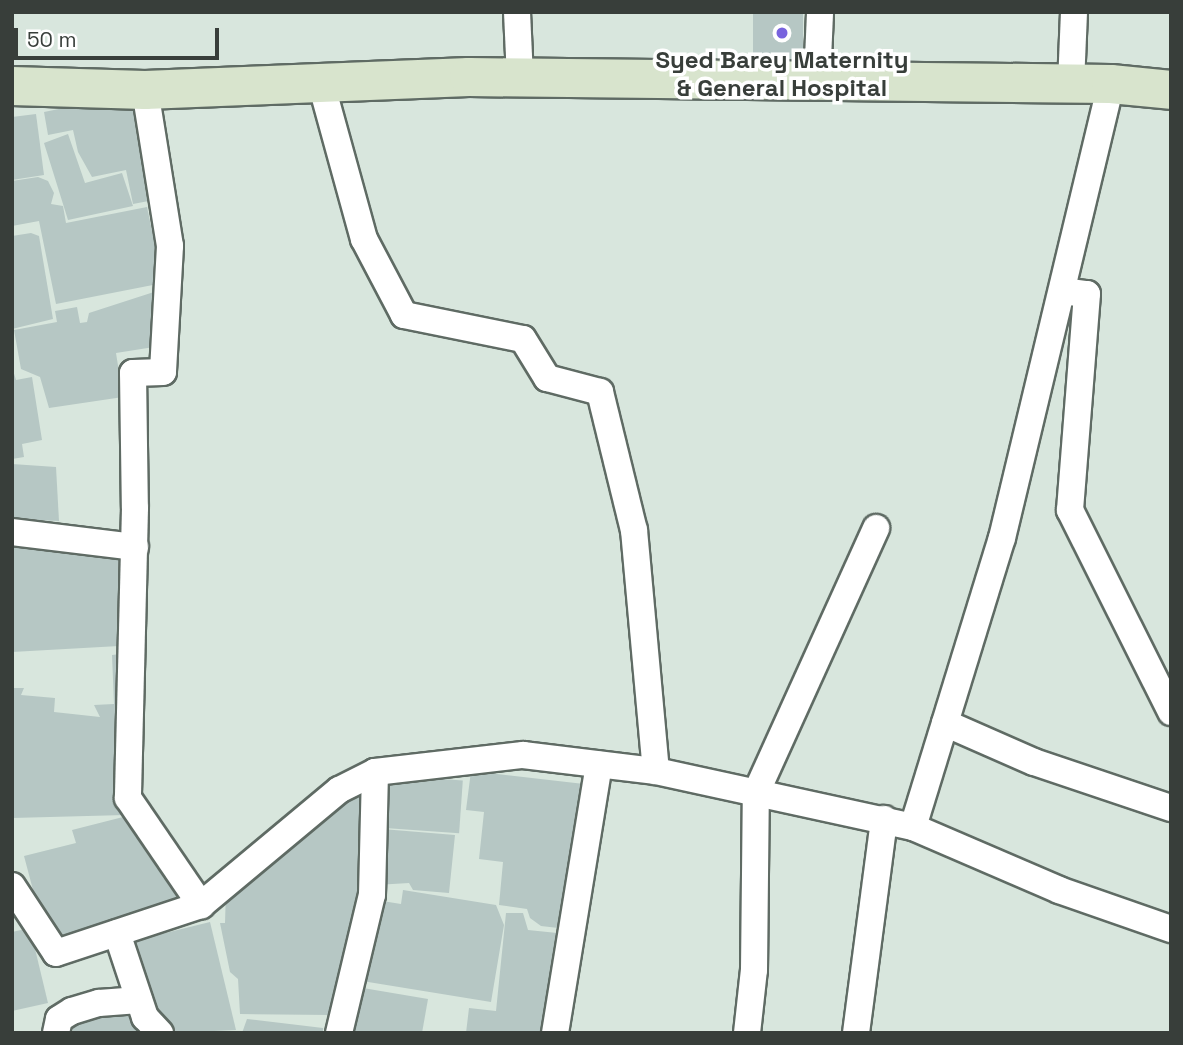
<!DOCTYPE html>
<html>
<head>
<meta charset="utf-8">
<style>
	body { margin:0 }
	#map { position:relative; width:1183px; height:1045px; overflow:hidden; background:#d8e6dd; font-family:"Space Grotesk",sans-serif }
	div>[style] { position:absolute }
	.building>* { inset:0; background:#b6c7c4; transform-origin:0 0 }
	.roads { filter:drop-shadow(2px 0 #5f6b64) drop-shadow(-2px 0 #5f6b64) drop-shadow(0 2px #5f6b64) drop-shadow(0 -2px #5f6b64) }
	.minor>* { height:26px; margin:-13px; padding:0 13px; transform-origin:13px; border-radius:13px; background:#fff }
	.secondary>* { height:38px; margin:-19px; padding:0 19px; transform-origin:19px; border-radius:19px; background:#d8e4cd }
	.dots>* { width:19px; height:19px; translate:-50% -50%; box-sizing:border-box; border:4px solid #fff; border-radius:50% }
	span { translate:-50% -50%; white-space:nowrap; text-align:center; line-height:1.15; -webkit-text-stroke:7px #fff; paint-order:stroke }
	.poi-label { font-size:24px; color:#383e3a; font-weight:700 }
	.frame { position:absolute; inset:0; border:14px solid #383e3a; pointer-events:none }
	.scale { position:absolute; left:14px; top:28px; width:205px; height:32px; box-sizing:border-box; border:4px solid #383e3a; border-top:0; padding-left:9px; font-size:21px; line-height:24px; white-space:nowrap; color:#383e3a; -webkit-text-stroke:5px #fff; paint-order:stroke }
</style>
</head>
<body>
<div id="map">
	<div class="building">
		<div style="left:753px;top:12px;width:50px;height:50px"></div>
		<div style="clip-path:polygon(138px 93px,159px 199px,133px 204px,126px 170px,92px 177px,78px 152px,73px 130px,48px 135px,44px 112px)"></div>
		<div style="clip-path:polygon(36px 114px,44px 175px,12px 180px,12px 117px)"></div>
		<div style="clip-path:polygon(68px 134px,85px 183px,122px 173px,133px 206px,68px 220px,44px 143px)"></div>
		<div style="clip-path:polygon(38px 177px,48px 181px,54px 193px,51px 204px,63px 206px,66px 223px,147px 207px,163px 283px,56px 304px,39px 221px,12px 226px,12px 181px)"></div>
		<div style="clip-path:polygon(31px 233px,39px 236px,53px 319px,12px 329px,12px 236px)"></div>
		<div style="clip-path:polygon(157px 291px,154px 347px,116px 353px,123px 397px,49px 408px,40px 377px,21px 369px,14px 330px,57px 322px,55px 311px,77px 307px,80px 323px,87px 322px,89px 313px)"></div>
		<div style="clip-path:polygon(12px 367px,16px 380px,32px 377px,42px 440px,22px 444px,24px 457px,12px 459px)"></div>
		<div style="clip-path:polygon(12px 464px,56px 467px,59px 521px,12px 519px)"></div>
		<div style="clip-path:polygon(12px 545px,121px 555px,119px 646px,12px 652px)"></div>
		<div style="clip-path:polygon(120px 654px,125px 815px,12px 818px,12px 688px,24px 688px,21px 695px,55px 698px,54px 712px,100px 717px,94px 705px,114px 704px,112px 655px)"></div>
		<div style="clip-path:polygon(471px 771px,584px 784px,567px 929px,541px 926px,530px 918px,527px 909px,499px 905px,503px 862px,479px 859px,484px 812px,466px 810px)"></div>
		<div style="left:385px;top:775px;width:78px;height:53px;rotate:4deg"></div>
		<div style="clip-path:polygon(371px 783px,361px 907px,331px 1015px,240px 1014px,238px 979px,230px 972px,220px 923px,225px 923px,226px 891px)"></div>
		<div style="clip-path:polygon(127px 816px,184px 897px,76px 936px,56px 937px,41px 920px,24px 856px,76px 843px,72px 830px)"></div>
		<div style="clip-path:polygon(382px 829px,455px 835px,449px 893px,413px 890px,409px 883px,376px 885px)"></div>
		<div style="clip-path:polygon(403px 890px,496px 905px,504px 925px,491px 1002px,362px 981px,376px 900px,401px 904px)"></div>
		<div style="clip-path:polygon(506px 913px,523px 913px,528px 930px,567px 934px,550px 1033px,466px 1033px,469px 1008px,496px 1011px)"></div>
		<div style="clip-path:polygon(210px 922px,236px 1030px,171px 1033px,151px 1014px,133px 941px)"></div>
		<div style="clip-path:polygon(30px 928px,48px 1003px,12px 1011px,12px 932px)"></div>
		<div style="clip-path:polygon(357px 987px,428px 999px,422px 1033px,349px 1033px)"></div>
		<div style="left:143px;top:1015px;width:18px;height:71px;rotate:87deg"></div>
		<div style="clip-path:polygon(247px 1019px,323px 1028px,323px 1033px,242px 1033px)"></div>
	</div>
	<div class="roads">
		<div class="minor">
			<div style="left:517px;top:12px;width:65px;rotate:87.4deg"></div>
			<div style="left:817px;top:82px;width:70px;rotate:-87.5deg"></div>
			<div style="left:321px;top:83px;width:162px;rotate:74.6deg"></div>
			<div style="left:364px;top:239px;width:86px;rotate:62.2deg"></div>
			<div style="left:404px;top:315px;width:121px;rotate:11.4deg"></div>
			<div style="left:523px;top:339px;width:46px;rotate:58.4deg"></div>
			<div style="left:547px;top:378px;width:55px;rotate:14.8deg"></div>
			<div style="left:600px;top:392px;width:142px;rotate:76.2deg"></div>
			<div style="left:634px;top:530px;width:242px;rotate:84.8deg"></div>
			<div style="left:1071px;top:84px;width:72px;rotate:-87.6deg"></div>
			<div style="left:145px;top:90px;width:158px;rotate:80.9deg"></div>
			<div style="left:170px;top:246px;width:126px;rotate:93.2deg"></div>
			<div style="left:163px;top:372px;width:30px;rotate:178deg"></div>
			<div style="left:133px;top:373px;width:135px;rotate:89.2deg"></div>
			<div style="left:135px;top:508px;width:290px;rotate:91.4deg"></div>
			<div style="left:128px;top:798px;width:130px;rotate:55.7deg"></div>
			<div style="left:1062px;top:291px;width:25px;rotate:7deg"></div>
			<div style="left:1087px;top:294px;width:217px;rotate:94.5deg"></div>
			<div style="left:1070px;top:510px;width:226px;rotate:63.4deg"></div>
			<div style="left:12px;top:532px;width:124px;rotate:7deg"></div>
			<div style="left:945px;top:723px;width:97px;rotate:23.7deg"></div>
			<div style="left:1034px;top:762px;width:145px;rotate:18.6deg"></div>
			<div style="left:913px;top:827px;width:302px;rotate:-72.9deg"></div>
			<div style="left:1002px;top:538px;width:467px;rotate:-76.5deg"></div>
			<div style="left:12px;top:886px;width:80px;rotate:56.7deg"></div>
			<div style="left:56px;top:953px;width:153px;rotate:-18.3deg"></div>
			<div style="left:201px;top:905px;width:180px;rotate:-39.8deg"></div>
			<div style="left:339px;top:790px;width:40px;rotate:-26.6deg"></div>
			<div style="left:375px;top:772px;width:149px;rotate:-6.6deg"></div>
			<div style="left:523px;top:755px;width:134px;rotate:6.9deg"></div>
			<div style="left:656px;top:771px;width:263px;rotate:12.3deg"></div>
			<div style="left:913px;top:827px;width:159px;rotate:23.3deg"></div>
			<div style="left:1059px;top:890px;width:119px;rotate:19.2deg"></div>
			<div style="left:117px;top:933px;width:89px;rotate:71.6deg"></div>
			<div style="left:145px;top:1017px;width:22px;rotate:47deg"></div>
			<div style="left:56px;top:1033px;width:14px;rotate:-78deg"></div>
			<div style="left:59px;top:1019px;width:15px;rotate:-32deg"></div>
			<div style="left:72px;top:1011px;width:28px;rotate:-17deg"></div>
			<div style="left:99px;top:1003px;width:40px;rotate:-4.3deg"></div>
			<div style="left:339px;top:1033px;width:142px;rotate:-76.6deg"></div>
			<div style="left:372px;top:895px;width:123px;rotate:-88.6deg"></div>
			<div style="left:555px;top:1033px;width:272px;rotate:-80.7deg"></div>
			<div style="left:747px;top:1033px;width:63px;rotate:-83.7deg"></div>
			<div style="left:754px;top:970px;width:177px;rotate:-89.4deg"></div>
			<div style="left:756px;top:793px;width:291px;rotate:-65.6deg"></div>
			<div style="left:856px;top:1033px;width:216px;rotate:-82.5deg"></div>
		</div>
		<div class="secondary">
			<div style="left:12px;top:86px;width:133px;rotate:1.7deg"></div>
			<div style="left:145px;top:90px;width:324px;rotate:-2.3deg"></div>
			<div style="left:469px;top:77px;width:642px;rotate:0.62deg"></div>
			<div style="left:1111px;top:84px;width:60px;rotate:5.7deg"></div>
		</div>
	</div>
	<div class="dots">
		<div style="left:782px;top:33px;background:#7863de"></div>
	</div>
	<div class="poi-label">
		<span style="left:782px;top:74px">Syed Barey Maternity<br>&amp; General Hospital</span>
	</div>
	<div class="frame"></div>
	<div class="scale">50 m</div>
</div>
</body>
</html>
